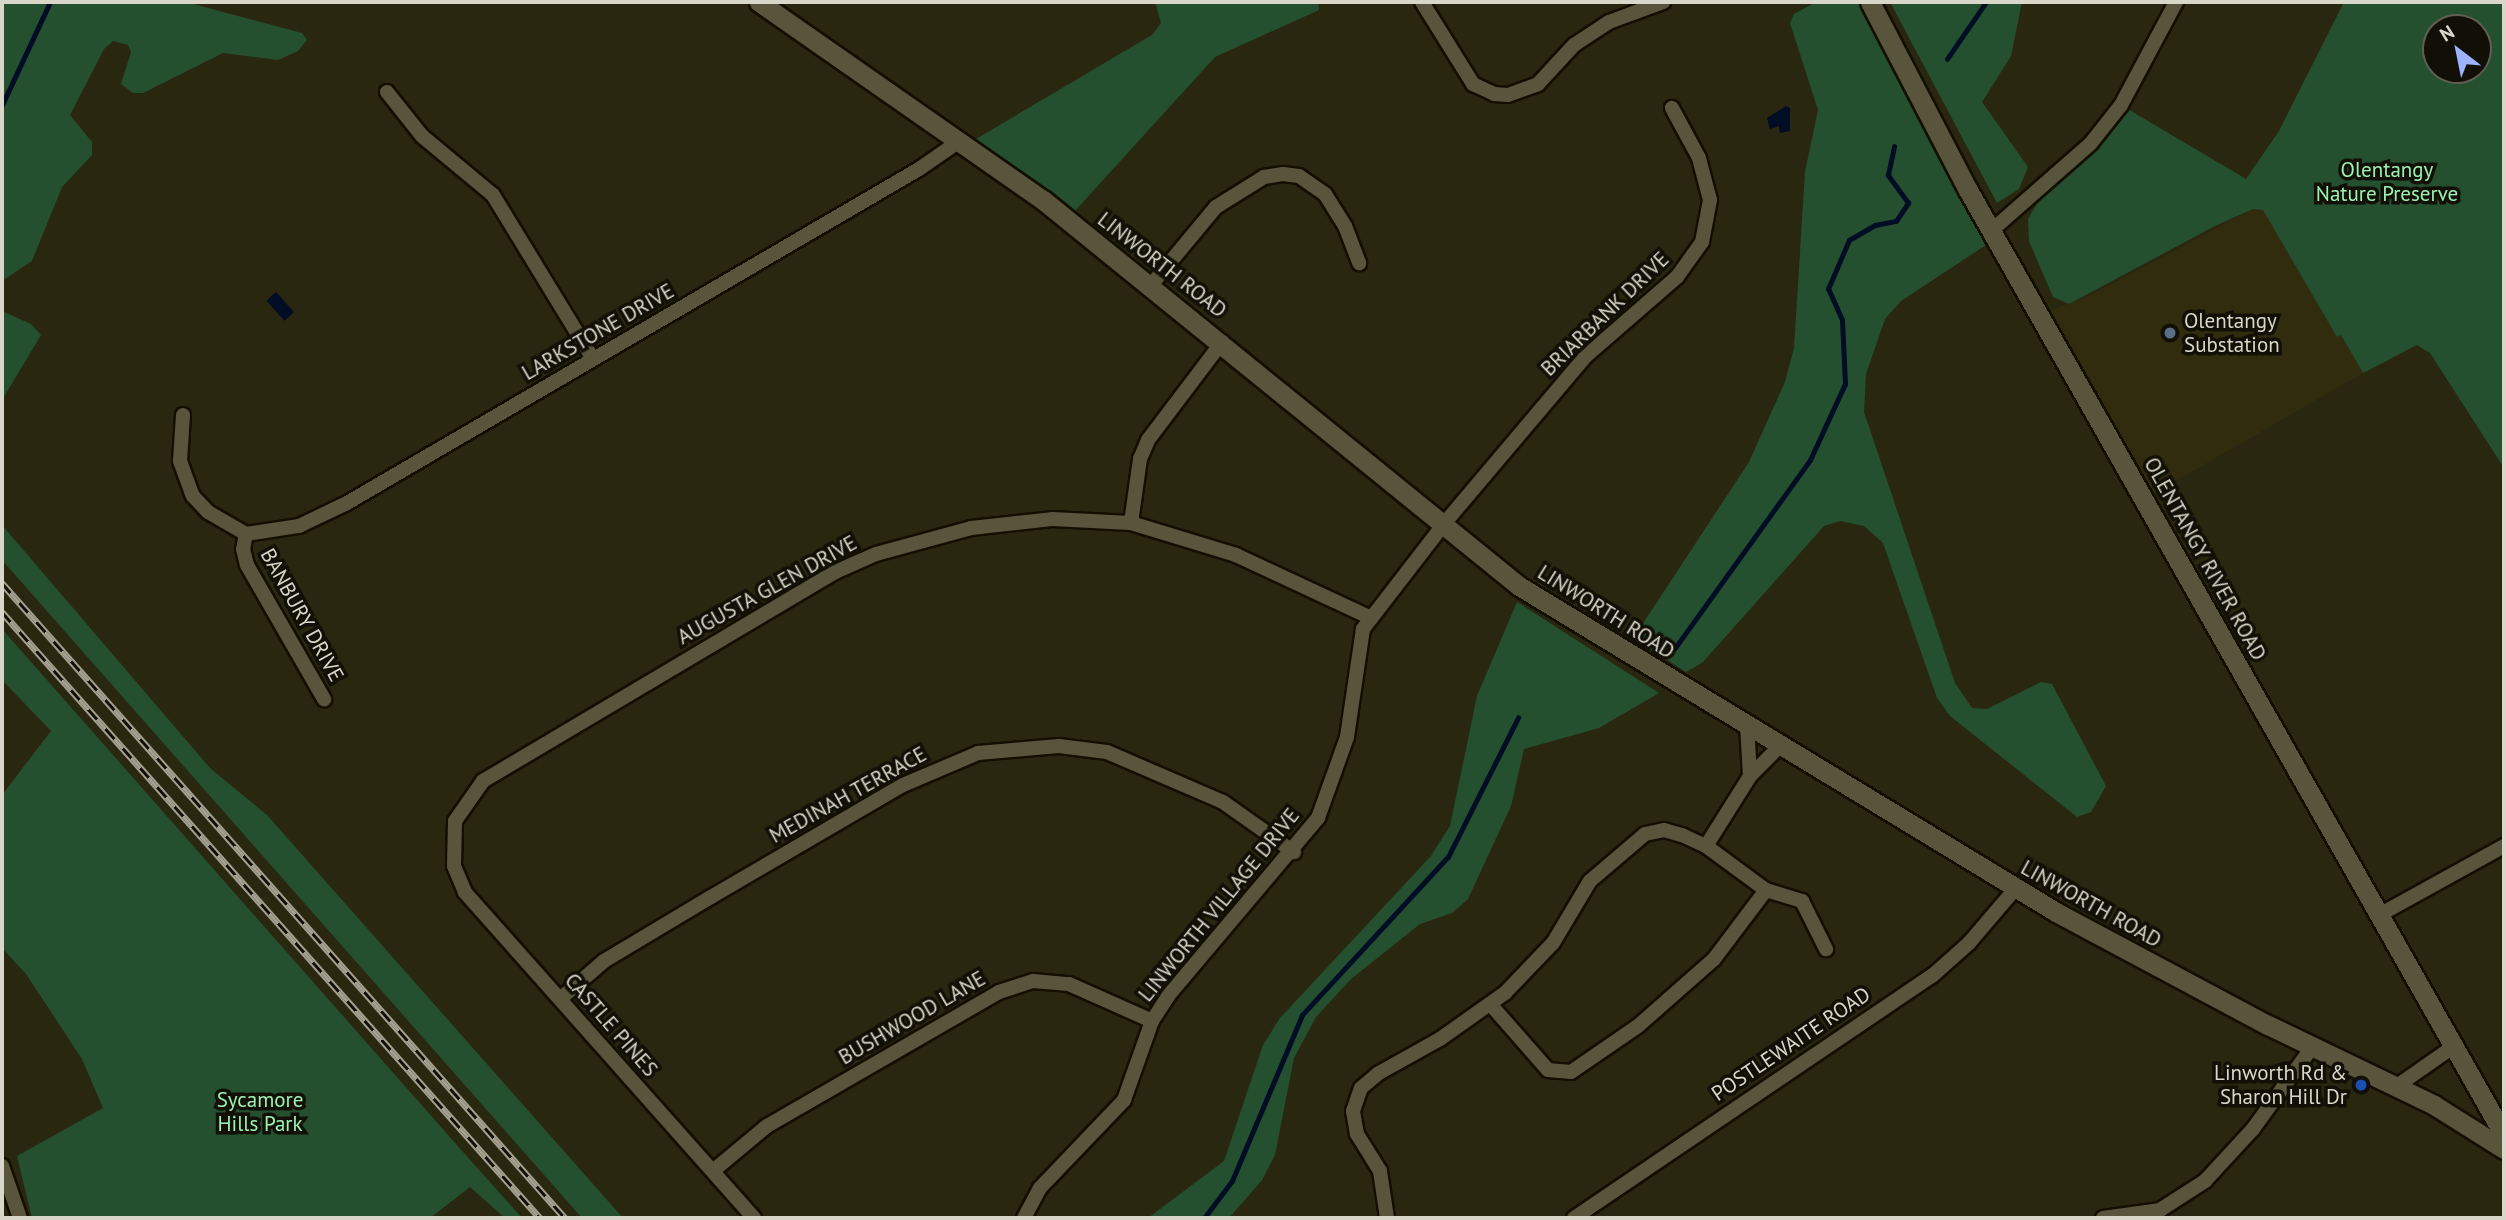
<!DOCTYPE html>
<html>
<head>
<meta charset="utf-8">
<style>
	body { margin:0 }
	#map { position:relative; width:2506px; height:1220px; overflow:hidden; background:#2a2710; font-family:"PT Sans",sans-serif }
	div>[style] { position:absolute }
	.built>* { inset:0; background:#312c0d }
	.green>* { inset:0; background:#245030 }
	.water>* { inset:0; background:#000d24; transform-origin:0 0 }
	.stream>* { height:4.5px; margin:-2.25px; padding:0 2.25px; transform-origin:2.25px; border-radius:2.25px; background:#000d24 }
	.roads { filter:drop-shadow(2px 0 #130f00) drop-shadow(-2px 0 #130f00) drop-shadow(0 2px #130f00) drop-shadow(0 -2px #130f00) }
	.minor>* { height:14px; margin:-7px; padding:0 7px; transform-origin:7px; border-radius:7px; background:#59553d }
	.secondary>* { height:19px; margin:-9.5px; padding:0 9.5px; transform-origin:9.5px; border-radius:9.5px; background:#59553d }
	.rail>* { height:7px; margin-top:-3.5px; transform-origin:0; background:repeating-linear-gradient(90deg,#110f06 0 13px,#a4a191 0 26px); box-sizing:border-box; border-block:2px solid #a4a191 }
	.dots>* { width:19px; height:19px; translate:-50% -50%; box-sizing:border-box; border:4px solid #110f06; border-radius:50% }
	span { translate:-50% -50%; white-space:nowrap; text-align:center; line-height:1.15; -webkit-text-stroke:7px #110f06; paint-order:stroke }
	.park-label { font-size:21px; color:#9cf2b0 }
	.street-label { font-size:21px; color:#d9d7c9 }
	.poi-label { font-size:21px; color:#d9d7c9 }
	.left { translate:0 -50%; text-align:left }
	.right { translate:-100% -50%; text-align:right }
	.frame { position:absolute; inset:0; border:4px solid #d9d7c9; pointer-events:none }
	.north { position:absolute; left:2422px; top:14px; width:70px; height:70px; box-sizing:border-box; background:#110f06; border:2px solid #615f54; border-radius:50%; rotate:328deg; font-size:19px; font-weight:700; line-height:28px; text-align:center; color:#d9d7c9 }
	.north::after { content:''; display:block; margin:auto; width:24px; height:32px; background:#9eb3fd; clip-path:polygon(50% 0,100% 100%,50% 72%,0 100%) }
</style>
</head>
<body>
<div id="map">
	<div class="built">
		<div style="clip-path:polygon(2253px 209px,2268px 211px,2363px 373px,2146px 498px,2040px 314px,2087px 297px)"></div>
	</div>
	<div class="green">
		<div style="clip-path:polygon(2px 2px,186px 2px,302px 33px,307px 40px,298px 51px,278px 60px,223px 53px,143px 93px,133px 93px,121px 84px,131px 52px,128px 45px,113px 41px,104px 49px,70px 115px,92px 142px,92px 155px,62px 187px,32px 261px,2px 281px)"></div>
		<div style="clip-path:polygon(1155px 2px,1318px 2px,1319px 10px,1215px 57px,1073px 213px,976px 139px,1152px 35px,1161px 23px)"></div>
		<div style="clip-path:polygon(1816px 2px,1859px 2px,1986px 245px,1901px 301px,1885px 319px,1866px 374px,1864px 412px,1955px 683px,1972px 708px,1987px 709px,2041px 682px,2052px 684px,2106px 786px,2091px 812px,2077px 817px,1950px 716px,1937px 698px,1883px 543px,1864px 526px,1840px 521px,1824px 526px,1703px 662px,1686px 672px,1646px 646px,1636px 634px,1749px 462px,1785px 382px,1794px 348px,1805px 172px,1818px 110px,1790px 23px,1794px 14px)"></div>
		<div style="clip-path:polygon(1890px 2px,2022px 2px,2011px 56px,1982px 102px,2028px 167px,2019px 189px,1997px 203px)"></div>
		<div style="clip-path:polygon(evenodd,2344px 2px,2504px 2px,2504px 468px,2430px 353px,2417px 345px,2363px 373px,2341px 335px,2337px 337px,2263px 210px,2253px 209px,2215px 226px,2069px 304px,2053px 297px,2029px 241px,2028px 219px,2050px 182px,2121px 105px,2246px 179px,2279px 131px,2344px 2px,2436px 28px,2478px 28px,2478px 70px,2436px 70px,2436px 28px)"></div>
		<div style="clip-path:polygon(2px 311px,31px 324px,41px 335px,2px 400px)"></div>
		<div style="clip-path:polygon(2px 525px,210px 768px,267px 815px,623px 1218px,582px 1218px,2px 560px)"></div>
		<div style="clip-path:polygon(1517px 602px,1659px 693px,1599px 728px,1524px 749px,1511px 806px,1468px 899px,1452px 913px,1420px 924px,1351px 979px,1316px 1017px,1294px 1058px,1275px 1155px,1262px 1180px,1229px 1218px,1148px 1218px,1224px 1161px,1263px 1045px,1280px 1018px,1431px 856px,1450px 826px,1477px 696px)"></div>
		<div style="clip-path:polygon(2px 629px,463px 1152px,522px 1218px,505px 1218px,470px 1187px,430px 1218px,32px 1218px,17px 1156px,103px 1108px,82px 1059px,26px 974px,2px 948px,2px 795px,51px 731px,2px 680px)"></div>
	</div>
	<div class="water">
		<div style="clip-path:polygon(1786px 106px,1790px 108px,1790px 131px,1780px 133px,1779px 126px,1770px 129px,1767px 118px)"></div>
		<div style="left:276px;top:292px;width:27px;height:13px;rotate:48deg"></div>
	</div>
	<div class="stream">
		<div style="left:1947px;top:59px;width:69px;rotate:-55.6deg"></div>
		<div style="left:2px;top:105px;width:114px;rotate:-65deg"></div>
		<div style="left:1675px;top:648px;width:231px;rotate:-54.3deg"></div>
		<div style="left:1810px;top:460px;width:84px;rotate:-65.3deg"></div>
		<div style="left:1845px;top:384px;width:64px;rotate:-92.7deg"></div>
		<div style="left:1842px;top:320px;width:34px;rotate:-114deg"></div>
		<div style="left:1828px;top:289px;width:53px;rotate:-66.8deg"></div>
		<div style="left:1849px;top:240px;width:30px;rotate:-30deg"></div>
		<div style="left:1875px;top:225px;width:21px;rotate:-11deg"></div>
		<div style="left:1896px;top:221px;width:22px;rotate:-56deg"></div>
		<div style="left:1908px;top:203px;width:34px;rotate:-126deg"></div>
		<div style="left:1888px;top:175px;width:29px;rotate:-78deg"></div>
		<div style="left:1204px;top:1218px;width:46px;rotate:-52.9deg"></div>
		<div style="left:1232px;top:1181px;width:180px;rotate:-67.1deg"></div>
		<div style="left:1302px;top:1015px;width:215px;rotate:-47.3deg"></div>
		<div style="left:1448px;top:857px;width:156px;rotate:-63.3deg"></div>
	</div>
	<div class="roads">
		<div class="minor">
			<div style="left:1422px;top:2px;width:97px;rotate:58.1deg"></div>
			<div style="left:1473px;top:84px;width:23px;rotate:25deg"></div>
			<div style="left:1494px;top:94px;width:14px;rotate:4deg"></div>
			<div style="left:1508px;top:95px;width:32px;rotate:-20deg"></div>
			<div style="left:1538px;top:84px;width:53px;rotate:-47.3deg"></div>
			<div style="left:1574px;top:45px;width:42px;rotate:-33.3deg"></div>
			<div style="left:1609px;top:22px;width:58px;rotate:-20.3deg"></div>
			<div style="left:387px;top:92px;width:56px;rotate:51.5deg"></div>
			<div style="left:422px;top:136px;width:92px;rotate:39.7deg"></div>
			<div style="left:493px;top:195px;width:192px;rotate:58.6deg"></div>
			<div style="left:1991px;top:231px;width:133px;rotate:-41.3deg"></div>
			<div style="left:2091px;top:143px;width:48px;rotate:-51.7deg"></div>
			<div style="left:2121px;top:105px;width:117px;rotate:-61.9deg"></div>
			<div style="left:1152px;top:284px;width:100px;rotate:-50.3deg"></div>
			<div style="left:1216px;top:207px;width:57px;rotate:-32deg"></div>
			<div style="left:1264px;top:177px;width:19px;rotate:-9deg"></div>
			<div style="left:1283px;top:174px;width:16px;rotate:7deg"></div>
			<div style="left:1299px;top:176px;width:32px;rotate:35deg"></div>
			<div style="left:1325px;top:194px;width:38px;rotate:58deg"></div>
			<div style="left:1345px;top:226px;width:40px;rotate:69deg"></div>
			<div style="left:183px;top:415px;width:46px;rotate:93.7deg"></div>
			<div style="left:180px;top:461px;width:37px;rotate:70deg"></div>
			<div style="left:193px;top:496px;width:22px;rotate:47deg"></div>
			<div style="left:208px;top:512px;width:44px;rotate:30.1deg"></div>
			<div style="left:246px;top:534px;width:54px;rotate:-8.6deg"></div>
			<div style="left:299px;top:526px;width:53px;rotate:-25.6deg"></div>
			<div style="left:347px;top:503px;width:662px;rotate:-30.28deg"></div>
			<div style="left:919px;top:169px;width:51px;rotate:-34.6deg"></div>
			<div style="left:1131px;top:523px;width:65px;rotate:-82deg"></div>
			<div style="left:1140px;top:459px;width:21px;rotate:-67deg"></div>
			<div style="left:1148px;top:440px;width:123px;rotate:-52.9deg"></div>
			<div style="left:246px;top:534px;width:15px;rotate:101deg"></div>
			<div style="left:243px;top:549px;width:16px;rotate:76deg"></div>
			<div style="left:247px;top:565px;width:155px;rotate:60.1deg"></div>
			<div style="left:1747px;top:724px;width:52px;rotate:86.7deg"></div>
			<div style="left:1706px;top:846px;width:83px;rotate:-57.8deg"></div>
			<div style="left:1750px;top:776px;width:44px;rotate:-45deg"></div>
			<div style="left:2381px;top:914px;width:141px;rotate:-28.9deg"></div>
			<div style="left:560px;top:999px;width:58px;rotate:-40.8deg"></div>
			<div style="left:604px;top:961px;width:125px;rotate:-30.9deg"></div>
			<div style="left:711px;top:897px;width:222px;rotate:-30.3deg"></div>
			<div style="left:903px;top:785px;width:82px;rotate:-23.1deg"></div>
			<div style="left:978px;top:753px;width:81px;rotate:-4.9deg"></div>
			<div style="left:1059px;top:746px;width:48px;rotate:7.1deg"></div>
			<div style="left:1107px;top:752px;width:126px;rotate:23.3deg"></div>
			<div style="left:1223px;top:802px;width:87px;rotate:35.2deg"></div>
			<div style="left:1491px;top:1005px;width:86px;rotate:48.8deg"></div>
			<div style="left:1548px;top:1070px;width:23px;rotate:5deg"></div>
			<div style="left:1571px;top:1072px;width:81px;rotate:-34.5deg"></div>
			<div style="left:1638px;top:1026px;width:101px;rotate:-41.4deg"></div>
			<div style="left:1714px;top:959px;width:86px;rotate:-53deg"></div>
			<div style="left:2397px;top:1086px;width:68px;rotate:-34.9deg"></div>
			<div style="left:2px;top:1166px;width:55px;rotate:70.9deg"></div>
			<div style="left:713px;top:1171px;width:70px;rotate:-39.8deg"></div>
			<div style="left:767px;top:1126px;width:268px;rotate:-30deg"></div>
			<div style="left:999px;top:992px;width:36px;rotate:-18deg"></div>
			<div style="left:1033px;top:981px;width:36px;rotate:5deg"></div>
			<div style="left:1069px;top:984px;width:91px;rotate:24deg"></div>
			<div style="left:754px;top:1218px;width:436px;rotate:-131.6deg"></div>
			<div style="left:465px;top:892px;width:28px;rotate:-113deg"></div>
			<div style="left:454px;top:866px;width:45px;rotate:-88.7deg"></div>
			<div style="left:455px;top:821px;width:49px;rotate:-55deg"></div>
			<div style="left:483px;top:781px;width:409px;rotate:-30.7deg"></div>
			<div style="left:835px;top:572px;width:45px;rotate:-23.7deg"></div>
			<div style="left:876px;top:554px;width:98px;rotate:-15.3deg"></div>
			<div style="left:971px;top:528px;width:81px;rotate:-6.3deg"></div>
			<div style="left:1052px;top:519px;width:79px;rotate:2.9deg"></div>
			<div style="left:1131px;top:523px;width:110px;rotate:16.9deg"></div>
			<div style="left:1236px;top:555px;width:149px;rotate:25deg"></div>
			<div style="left:1024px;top:1218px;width:34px;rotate:-62deg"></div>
			<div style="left:1040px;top:1188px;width:122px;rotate:-46.3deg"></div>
			<div style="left:1124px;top:1100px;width:84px;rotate:-70.5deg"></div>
			<div style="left:1152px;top:1021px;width:30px;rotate:-57deg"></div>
			<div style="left:1168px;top:996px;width:233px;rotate:-49.9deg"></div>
			<div style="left:1318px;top:818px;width:86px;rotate:-70.3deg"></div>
			<div style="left:1347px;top:737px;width:109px;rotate:-81.6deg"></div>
			<div style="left:1363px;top:629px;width:131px;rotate:-52.4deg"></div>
			<div style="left:1443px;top:525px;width:221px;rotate:-49.8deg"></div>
			<div style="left:1586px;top:356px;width:121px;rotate:-41deg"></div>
			<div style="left:1677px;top:277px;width:43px;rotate:-54.5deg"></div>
			<div style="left:1702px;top:242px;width:43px;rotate:-79.2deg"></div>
			<div style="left:1710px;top:200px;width:43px;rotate:-104.7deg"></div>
			<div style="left:1699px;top:158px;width:57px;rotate:-118.4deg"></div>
			<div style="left:1387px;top:1218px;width:48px;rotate:-98.5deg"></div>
			<div style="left:1380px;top:1171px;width:44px;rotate:-121.9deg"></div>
			<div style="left:1357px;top:1134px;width:23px;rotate:-100deg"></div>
			<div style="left:1353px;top:1111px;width:24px;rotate:-71deg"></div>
			<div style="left:1361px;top:1088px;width:23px;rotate:-40deg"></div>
			<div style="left:1379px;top:1073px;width:70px;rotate:-29.1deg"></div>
			<div style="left:1440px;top:1039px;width:80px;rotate:-35.3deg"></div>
			<div style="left:1505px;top:993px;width:69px;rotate:-46.2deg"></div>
			<div style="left:1553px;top:943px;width:72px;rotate:-59.2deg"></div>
			<div style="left:1590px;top:881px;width:72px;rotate:-40.5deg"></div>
			<div style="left:1645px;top:834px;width:19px;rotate:-12deg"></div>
			<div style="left:1664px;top:830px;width:19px;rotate:16deg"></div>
			<div style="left:1682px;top:835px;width:26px;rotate:25deg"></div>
			<div style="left:1706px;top:846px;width:74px;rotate:36.3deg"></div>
			<div style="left:1766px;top:890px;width:38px;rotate:17deg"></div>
			<div style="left:1802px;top:901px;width:54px;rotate:63.4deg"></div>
			<div style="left:1574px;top:1218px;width:432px;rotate:-34.1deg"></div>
			<div style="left:1932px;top:976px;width:50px;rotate:-41.7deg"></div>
			<div style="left:1969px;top:943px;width:72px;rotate:-49.5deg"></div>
			<div style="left:2103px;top:1218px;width:58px;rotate:-8deg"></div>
			<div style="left:2160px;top:1210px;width:54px;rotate:-32.8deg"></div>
			<div style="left:2205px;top:1181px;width:71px;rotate:-47.3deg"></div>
			<div style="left:2253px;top:1129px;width:102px;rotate:-54.1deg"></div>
		</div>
		<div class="secondary">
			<div style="left:759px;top:2px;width:346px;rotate:34.9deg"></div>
			<div style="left:1043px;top:200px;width:613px;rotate:39.04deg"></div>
			<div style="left:1519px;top:586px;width:628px;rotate:31.26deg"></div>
			<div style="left:2056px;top:912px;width:240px;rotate:28.1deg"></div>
			<div style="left:2268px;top:1025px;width:184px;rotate:25.7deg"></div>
			<div style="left:2434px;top:1105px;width:83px;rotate:32.2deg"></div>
			<div style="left:1870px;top:2px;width:212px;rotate:62.5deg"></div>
			<div style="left:1968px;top:190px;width:1086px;rotate:60.44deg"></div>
		</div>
	</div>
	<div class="rail">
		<div style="left:2px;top:583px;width:849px;rotate:48.44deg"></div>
		<div style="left:2px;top:612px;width:810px;rotate:48.4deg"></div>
	</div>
	<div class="dots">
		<div style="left:2170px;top:333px;background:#5c6f8a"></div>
		<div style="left:2361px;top:1085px;background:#1a4fb4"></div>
	</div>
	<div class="park-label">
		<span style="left:2387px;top:182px">Olentangy<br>Nature Preserve</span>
		<span style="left:260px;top:1112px">Sycamore<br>Hills Park</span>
	</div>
	<div class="street-label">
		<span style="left:1162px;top:265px;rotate:38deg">LINWORTH ROAD</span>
		<span style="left:1605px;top:314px;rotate:-44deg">BRIARBANK DRIVE</span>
		<span style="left:598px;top:332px;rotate:-30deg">LARKSTONE DRIVE</span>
		<span style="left:2205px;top:559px;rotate:61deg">OLENTANGY RIVER ROAD</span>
		<span style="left:767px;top:590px;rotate:-29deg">AUGUSTA GLEN DRIVE</span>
		<span style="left:1606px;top:612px;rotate:32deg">LINWORTH ROAD</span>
		<span style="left:302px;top:615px;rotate:61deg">BANBURY DRIVE</span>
		<span style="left:848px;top:795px;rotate:-29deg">MEDINAH TERRACE</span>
		<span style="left:2091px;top:904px;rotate:29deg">LINWORTH ROAD</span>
		<span style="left:1219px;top:905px;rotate:-51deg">LINWORTH VILLAGE DRIVE</span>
		<span style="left:912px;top:1018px;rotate:-30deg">BUSHWOOD LANE</span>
		<span style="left:611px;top:1025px;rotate:49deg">CASTLE PINES</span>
		<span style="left:1791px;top:1044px;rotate:-34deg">POSTLEWAITE ROAD</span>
	</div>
	<div class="poi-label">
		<span class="left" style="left:2184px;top:333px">Olentangy<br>Substation</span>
		<span class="right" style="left:2347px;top:1085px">Linworth Rd &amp;<br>Sharon Hill Dr</span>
	</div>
	<div class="frame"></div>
	<div class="north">N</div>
</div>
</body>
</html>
